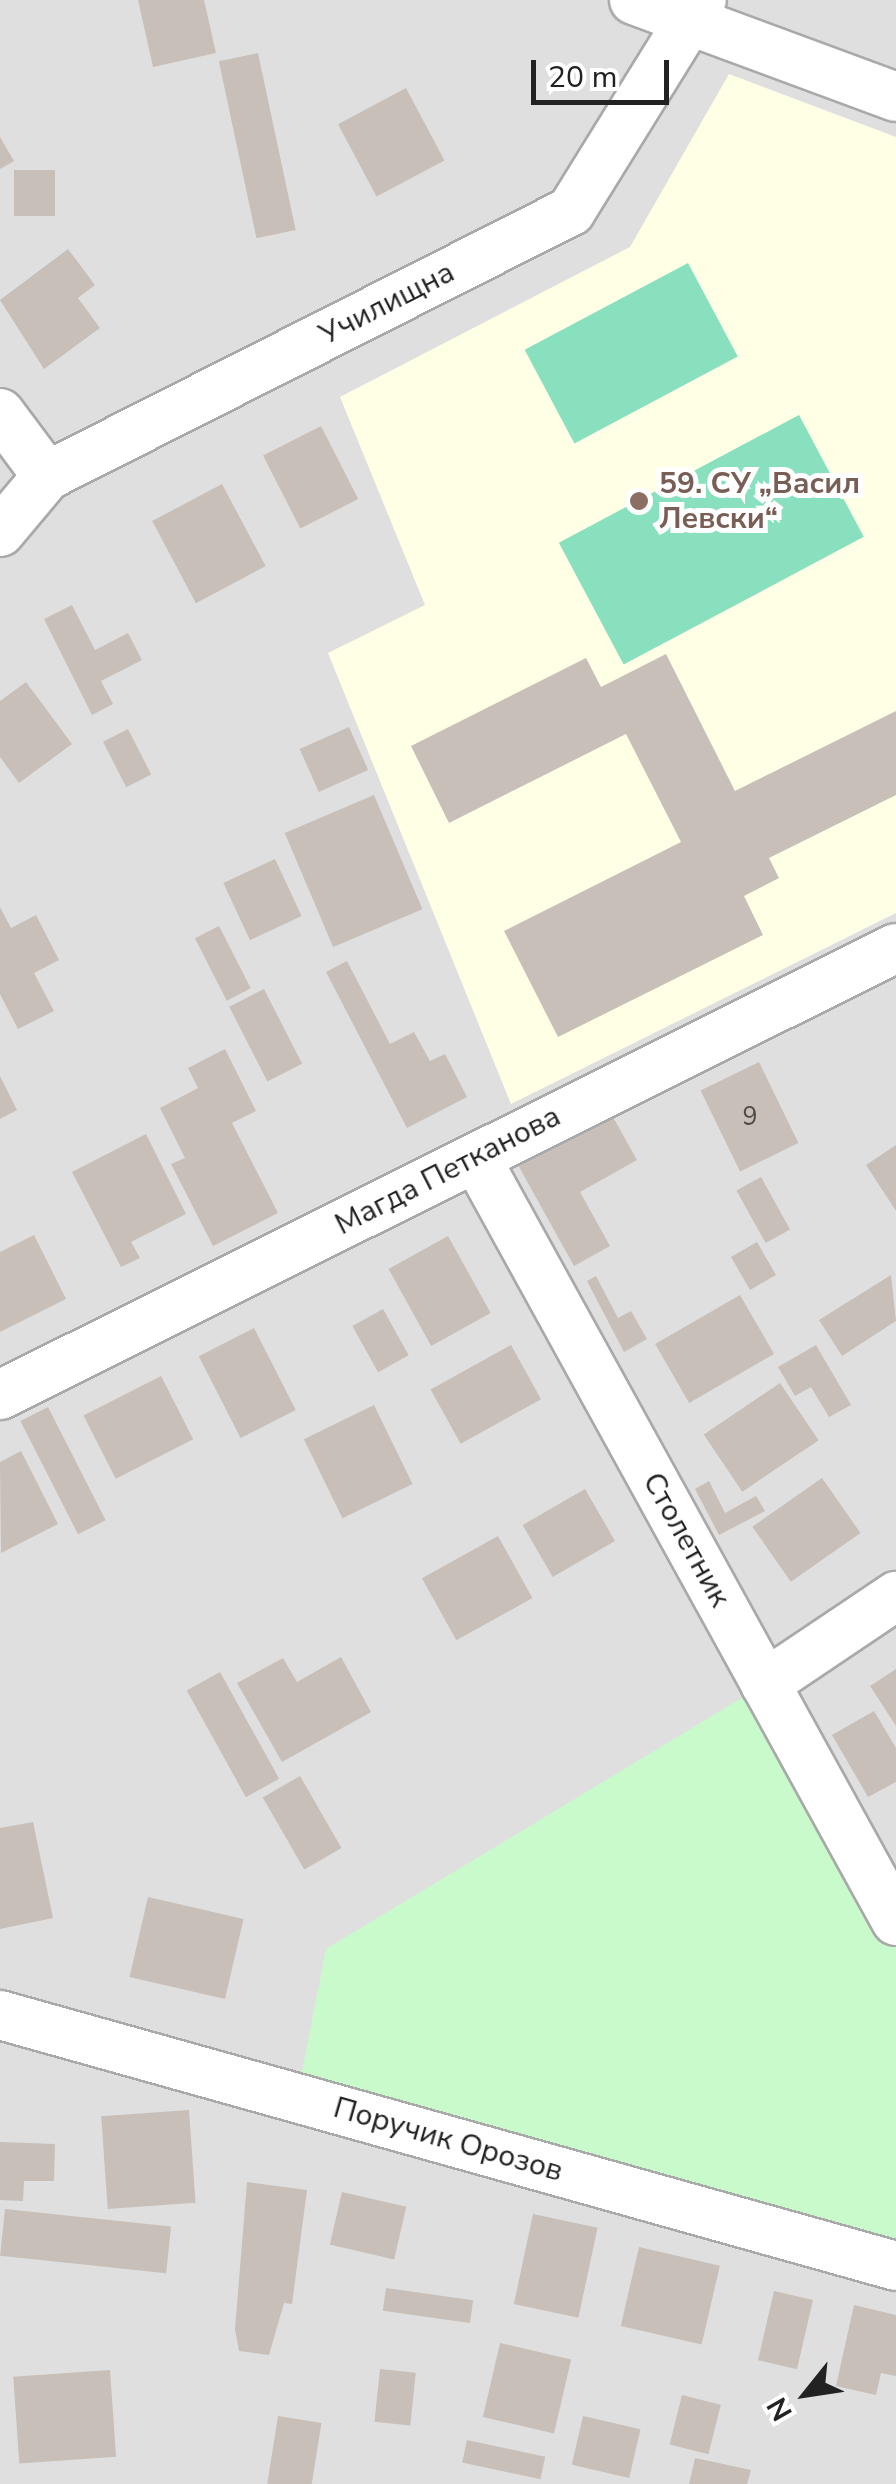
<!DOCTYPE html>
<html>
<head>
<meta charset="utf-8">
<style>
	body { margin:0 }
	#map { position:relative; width:896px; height:2484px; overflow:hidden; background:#f2efe9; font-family:"Nunito Sans",sans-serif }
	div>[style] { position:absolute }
	.residential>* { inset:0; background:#e0dfdf; transform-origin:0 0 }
	.education>* { inset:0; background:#ffffe5 }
	.park>* { inset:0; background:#c8facc }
	.pitch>* { inset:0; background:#88e0be; transform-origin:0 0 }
	.building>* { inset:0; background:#c7bfb8; transform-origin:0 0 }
	.roads { filter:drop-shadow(2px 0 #a9a9a9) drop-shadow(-2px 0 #a9a9a9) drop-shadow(0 2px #a9a9a9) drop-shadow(0 -2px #a9a9a9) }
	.minor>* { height:48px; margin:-24px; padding:0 24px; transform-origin:24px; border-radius:24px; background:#fff }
	.dots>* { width:28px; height:28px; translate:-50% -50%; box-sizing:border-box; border:5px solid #fff; border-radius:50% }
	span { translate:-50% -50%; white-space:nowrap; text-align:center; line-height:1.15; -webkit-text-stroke:10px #fff; paint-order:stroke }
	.number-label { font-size:25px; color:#4b4948 }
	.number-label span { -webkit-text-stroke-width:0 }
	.street-label { font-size:30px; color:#222 }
	.education-label { font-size:30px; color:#785e54; font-weight:700 }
	.left { translate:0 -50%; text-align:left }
	.north { position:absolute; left:756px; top:2344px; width:100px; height:100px; -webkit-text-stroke:8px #fff; paint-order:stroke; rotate:240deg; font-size:28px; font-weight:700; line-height:40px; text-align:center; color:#222 }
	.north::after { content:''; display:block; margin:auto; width:35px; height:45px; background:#222; clip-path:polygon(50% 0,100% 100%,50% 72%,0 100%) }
	.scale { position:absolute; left:531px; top:60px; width:138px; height:45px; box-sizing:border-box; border:5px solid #222; border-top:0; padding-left:12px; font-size:30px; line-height:35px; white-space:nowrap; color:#222; -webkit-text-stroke:8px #fff; paint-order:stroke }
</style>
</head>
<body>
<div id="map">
	<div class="residential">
		<div style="left:0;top:0;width:896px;height:2484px"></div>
	</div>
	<div class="education">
		<div style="clip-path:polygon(729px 74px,896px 137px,896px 913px,511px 1104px,328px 653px,425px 605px,340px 397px,630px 247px)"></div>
	</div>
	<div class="park">
		<div style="clip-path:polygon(765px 1684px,896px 1921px,896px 2266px,297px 2097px,326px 1949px)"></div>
	</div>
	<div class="pitch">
		<div style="left:688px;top:263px;width:106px;height:185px;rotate:62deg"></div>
		<div style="left:799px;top:415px;width:138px;height:272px;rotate:62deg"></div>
	</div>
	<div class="building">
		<div style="clip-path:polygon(138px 0,204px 0,216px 53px,153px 67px)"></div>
		<div style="left:258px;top:53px;width:181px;height:40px;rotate:78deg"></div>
		<div style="left:406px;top:88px;width:82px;height:77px;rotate:62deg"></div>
		<div style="clip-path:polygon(0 137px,14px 161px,0 169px)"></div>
		<div style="left:14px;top:170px;width:41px;height:46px"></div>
		<div style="clip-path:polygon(68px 249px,95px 285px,78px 298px,100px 328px,44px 369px,0 300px)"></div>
		<div style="left:321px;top:426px;width:82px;height:65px;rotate:63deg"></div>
		<div style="left:222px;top:484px;width:93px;height:79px;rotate:62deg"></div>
		<div style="clip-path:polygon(72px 605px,95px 650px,128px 633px,142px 660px,101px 681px,113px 704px,92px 715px,44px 619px)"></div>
		<div style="clip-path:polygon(666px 654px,735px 791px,896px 711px,896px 795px,769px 858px,779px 878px,744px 896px,763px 935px,558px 1037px,504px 931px,681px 842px,626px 734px,449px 823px,411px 746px,586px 658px,601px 687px)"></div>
		<div style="clip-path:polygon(26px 682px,72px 744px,19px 783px,0 757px,0 701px)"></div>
		<div style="left:349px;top:727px;width:47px;height:54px;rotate:66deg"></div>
		<div style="left:128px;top:729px;width:51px;height:28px;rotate:63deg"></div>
		<div style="left:374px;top:795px;width:124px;height:97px;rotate:67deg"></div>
		<div style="left:275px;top:859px;width:63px;height:57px;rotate:65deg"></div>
		<div style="clip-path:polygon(0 907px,11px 928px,36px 915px,59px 960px,34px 973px,54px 1011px,18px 1029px,0 994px)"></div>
		<div style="left:219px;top:926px;width:70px;height:27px;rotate:63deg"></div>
		<div style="clip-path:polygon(347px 961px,390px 1044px,414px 1032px,430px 1061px,445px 1054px,467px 1097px,407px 1128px,326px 972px)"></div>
		<div style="left:264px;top:989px;width:84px;height:39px;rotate:63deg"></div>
		<div style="clip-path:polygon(225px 1049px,256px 1111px,232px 1123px,278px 1213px,213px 1246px,171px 1164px,185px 1158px,160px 1108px,198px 1088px,188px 1068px)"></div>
		<div style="left:759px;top:1062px;width:90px;height:65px;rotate:64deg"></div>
		<div style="clip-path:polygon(0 1076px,17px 1110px,0 1119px)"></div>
		<div style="clip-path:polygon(613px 1117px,637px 1160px,580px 1192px,610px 1246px,574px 1266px,518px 1165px)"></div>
		<div style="clip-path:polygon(146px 1134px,186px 1214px,131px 1242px,140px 1258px,121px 1267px,72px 1172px)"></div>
		<div style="clip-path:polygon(896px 1145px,896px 1211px,866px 1165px)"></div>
		<div style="left:761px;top:1177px;width:60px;height:28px;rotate:61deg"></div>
		<div style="clip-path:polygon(34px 1235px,66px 1299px,0 1332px,0 1252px)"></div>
		<div style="left:448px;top:1236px;width:88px;height:68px;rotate:61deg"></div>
		<div style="left:757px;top:1242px;width:38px;height:30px;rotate:60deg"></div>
		<div style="clip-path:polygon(891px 1275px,896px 1321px,842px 1356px,819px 1320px)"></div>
		<div style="clip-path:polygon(596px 1276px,618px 1318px,631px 1311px,647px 1339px,624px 1352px,587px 1281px)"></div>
		<div style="left:740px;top:1295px;width:68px;height:98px;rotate:60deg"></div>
		<div style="left:383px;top:1309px;width:53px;height:35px;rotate:61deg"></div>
		<div style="left:254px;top:1328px;width:92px;height:62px;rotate:63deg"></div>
		<div style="left:511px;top:1345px;width:62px;height:92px;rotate:61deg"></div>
		<div style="clip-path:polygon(816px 1345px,851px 1405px,829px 1417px,811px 1387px,795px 1396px,778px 1367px)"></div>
		<div style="left:161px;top:1376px;width:71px;height:87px;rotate:63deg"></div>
		<div style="left:780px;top:1383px;width:69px;height:92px;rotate:56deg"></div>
		<div style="left:374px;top:1405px;width:88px;height:78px;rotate:64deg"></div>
		<div style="left:48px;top:1407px;width:127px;height:31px;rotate:63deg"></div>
		<div style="clip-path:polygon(21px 1451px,58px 1524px,1px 1553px,0 1462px)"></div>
		<div style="left:822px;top:1478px;width:67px;height:85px;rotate:55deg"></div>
		<div style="clip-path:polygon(709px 1481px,725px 1513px,756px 1496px,765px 1511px,719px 1535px,695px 1489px)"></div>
		<div style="left:585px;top:1489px;width:60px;height:72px;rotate:60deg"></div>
		<div style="left:498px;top:1536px;width:71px;height:87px;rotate:61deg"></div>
		<div style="clip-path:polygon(341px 1657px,371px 1712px,282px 1762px,237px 1683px,283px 1658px,297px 1682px)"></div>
		<div style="clip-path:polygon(896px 1669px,896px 1726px,870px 1686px)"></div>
		<div style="left:220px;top:1672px;width:122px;height:38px;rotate:61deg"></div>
		<div style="clip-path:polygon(874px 1711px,896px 1748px,896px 1782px,868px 1797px,832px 1735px)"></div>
		<div style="left:300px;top:1776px;width:83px;height:43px;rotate:60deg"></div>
		<div style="clip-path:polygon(33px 1822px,53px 1918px,0 1929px,0 1828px)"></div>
		<div style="left:148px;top:1897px;width:98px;height:82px;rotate:13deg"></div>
		<div style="left:189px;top:2110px;width:93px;height:88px;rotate:86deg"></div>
		<div style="clip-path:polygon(0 2142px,55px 2144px,54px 2181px,24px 2181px,23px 2201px,0 2200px)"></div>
		<div style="clip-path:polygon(247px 2182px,307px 2190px,292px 2304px,284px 2303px,269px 2355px,239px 2351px,235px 2329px)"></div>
		<div style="left:342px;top:2192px;width:66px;height:54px;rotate:13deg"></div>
		<div style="left:5px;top:2209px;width:167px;height:47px;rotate:6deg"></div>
		<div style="left:533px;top:2214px;width:66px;height:92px;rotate:12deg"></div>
		<div style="left:639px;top:2247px;width:83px;height:81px;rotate:13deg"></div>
		<div style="left:386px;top:2288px;width:88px;height:23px;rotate:8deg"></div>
		<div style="left:774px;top:2291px;width:40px;height:71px;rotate:13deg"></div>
		<div style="clip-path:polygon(854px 2305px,896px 2315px,896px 2376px,881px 2373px,876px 2395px,836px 2386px)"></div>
		<div style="left:500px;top:2343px;width:73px;height:76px;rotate:13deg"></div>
		<div style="left:380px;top:2369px;width:36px;height:53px;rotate:6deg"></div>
		<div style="left:110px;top:2370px;width:87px;height:97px;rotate:86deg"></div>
		<div style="left:682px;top:2395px;width:40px;height:51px;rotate:14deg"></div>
		<div style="left:278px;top:2416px;width:44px;height:69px;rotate:9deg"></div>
		<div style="left:583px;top:2416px;width:59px;height:50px;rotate:13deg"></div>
		<div style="left:467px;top:2440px;width:80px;height:23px;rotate:12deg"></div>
		<div style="clip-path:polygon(695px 2458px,751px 2470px,747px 2484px,689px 2484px)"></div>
	</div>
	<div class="roads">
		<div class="minor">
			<div style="left:634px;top:0;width:279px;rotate:20.3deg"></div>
			<div style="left:0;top:413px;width:79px;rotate:53.3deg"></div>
			<div style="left:0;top:532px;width:73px;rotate:-50deg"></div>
			<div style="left:47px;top:476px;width:587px;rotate:-26.83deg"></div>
			<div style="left:571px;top:211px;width:248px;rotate:-58.2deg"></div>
			<div style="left:476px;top:1158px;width:871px;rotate:61.17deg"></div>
			<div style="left:0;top:1395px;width:1001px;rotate:-26.51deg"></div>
			<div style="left:765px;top:1684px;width:158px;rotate:-33.9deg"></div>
			<div style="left:0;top:2015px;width:930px;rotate:15.65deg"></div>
		</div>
	</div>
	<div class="dots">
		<div style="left:639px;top:501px;background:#8d6e63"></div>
	</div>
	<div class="number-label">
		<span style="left:750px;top:1117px">9</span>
	</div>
	<div class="street-label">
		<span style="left:387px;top:304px;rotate:-27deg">Училищна</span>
		<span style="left:448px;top:1171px;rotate:-27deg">Магда Петканова</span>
		<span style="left:686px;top:1540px;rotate:61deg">Столетник</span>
		<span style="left:448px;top:2140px;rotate:16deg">Поручик Орозов</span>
	</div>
	<div class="education-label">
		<span class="left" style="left:659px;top:501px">59. СУ „Васил<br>Левски“</span>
	</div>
	<div class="north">N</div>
	<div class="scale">20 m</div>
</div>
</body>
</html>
